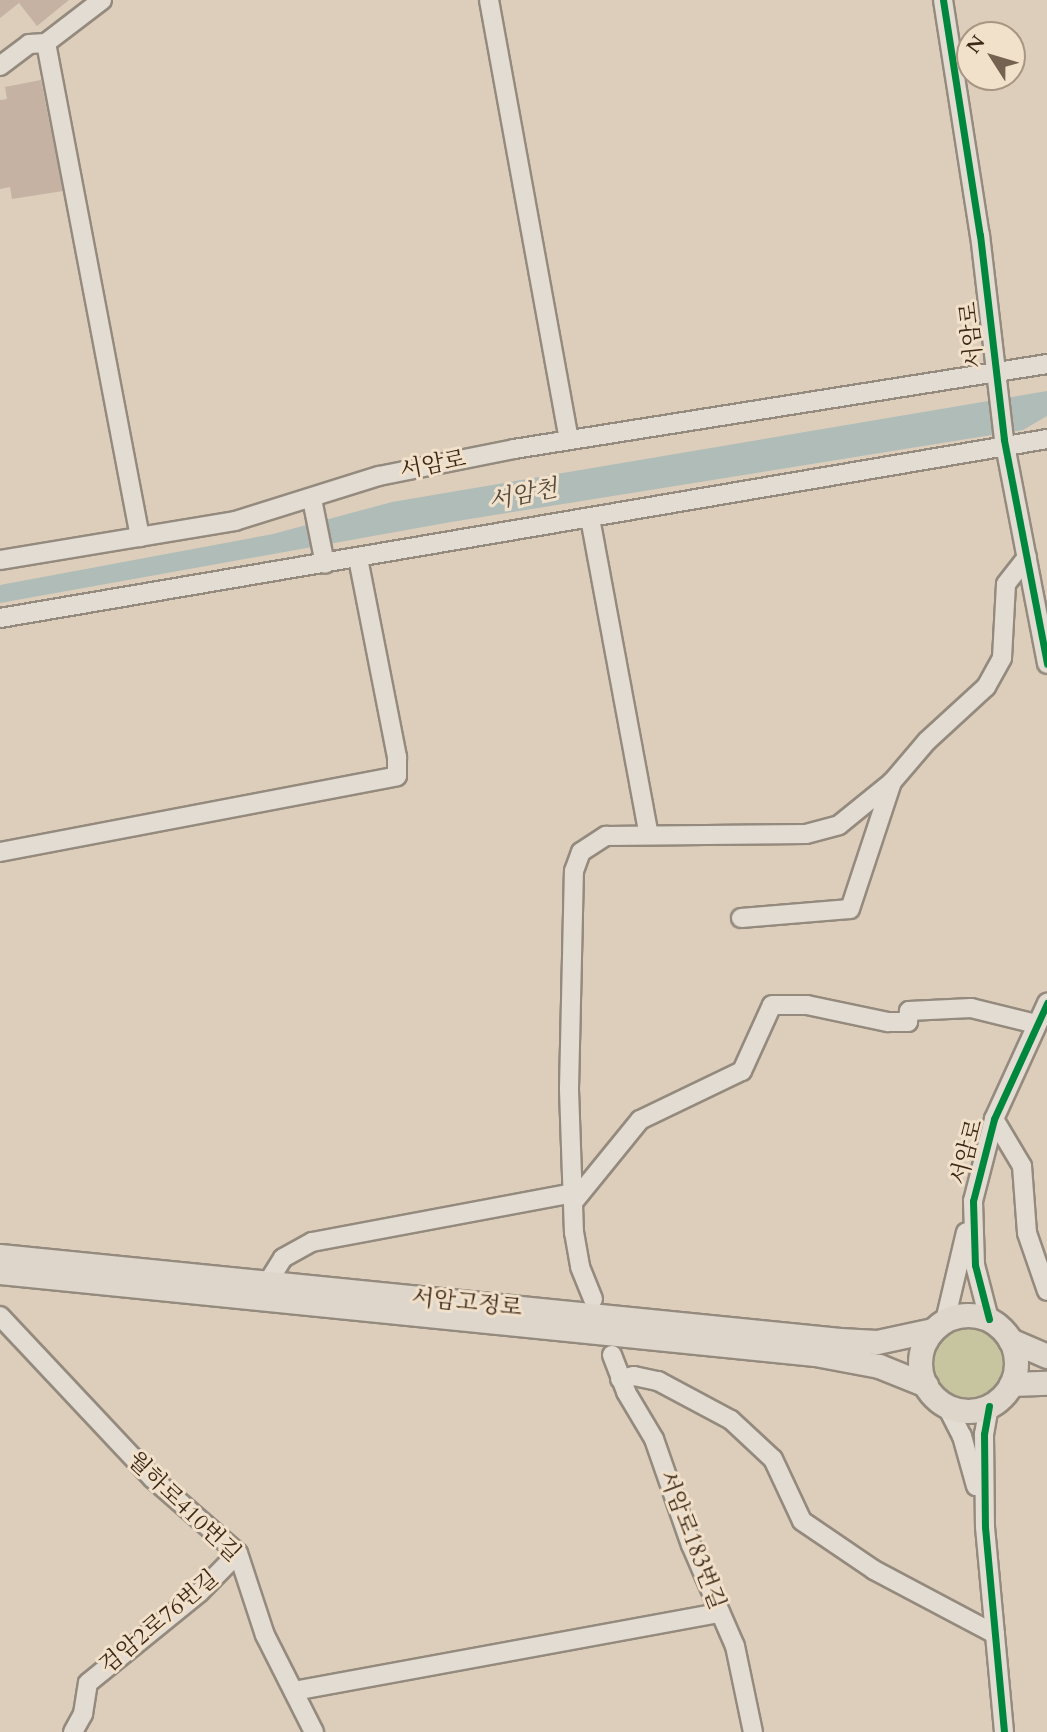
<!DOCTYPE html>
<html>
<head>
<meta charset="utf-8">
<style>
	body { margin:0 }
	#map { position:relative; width:1047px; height:1732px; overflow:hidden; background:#dccebb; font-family:Cardo,"Noto Serif KR",serif }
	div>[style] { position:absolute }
	.green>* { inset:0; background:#c7c4a0 }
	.round { border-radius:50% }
	.water>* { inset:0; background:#b0bcb7 }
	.building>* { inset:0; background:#c5b2a2 }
	.roads { filter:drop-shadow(2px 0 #948a7d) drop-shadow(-2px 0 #948a7d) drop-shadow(0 2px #948a7d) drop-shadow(0 -2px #948a7d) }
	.minor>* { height:18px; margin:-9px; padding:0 9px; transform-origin:9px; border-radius:9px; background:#e3dcd3 }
	.major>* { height:23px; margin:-11.5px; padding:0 11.5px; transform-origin:11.5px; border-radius:11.5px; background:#ded6cb }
	.major>.ring { margin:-11.5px; padding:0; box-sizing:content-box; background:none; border:23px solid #ded6cb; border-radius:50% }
	.cycleway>* { height:7px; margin:-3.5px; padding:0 3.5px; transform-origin:3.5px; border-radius:3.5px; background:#00873e }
	span { translate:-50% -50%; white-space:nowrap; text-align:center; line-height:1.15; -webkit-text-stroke:6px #f1e0ca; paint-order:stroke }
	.street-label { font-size:23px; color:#3d2817 }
	.water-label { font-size:24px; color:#554b3e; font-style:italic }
	.north { position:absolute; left:956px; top:21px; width:70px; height:70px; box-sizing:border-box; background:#f1e0ca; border:2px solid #a99682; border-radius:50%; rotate:307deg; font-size:19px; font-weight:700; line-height:28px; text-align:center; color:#3d2817 }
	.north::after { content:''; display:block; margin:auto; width:24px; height:32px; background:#756250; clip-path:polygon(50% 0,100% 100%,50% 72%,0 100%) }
</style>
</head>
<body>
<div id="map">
	<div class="green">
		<div class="round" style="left:933px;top:1328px;width:70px;height:70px"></div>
	</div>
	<div class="water">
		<div style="clip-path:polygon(1047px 391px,1047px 416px,1023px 430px,451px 522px,0 603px,0 585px,273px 534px,392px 502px)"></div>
	</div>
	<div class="building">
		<div style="clip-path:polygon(0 0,69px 0,37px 26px,19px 3px,0 18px)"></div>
		<div style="clip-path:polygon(41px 80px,63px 191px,12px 199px,10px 187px,0 189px,0 100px,7px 99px,5px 87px)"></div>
	</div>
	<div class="roads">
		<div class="minor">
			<div style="left:102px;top:0;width:71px;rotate:142.5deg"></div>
			<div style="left:46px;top:43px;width:503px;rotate:79.23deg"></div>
			<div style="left:489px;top:0;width:446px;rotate:79.7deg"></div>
			<div style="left:943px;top:0;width:238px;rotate:81.1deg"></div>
			<div style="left:980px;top:235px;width:206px;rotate:83.3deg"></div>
			<div style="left:1004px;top:440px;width:228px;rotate:79.1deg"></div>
			<div style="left:0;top:66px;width:36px;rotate:-37deg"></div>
			<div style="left:29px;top:44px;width:17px;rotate:-3deg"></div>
			<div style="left:312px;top:499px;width:66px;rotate:78.7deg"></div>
			<div style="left:590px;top:518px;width:322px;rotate:79.5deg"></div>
			<div style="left:0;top:560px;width:238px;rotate:-9.4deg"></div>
			<div style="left:235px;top:521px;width:151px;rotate:-17.4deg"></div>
			<div style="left:379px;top:476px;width:138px;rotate:-11.3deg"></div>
			<div style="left:514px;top:449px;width:540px;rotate:-9.06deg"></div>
			<div style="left:0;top:618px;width:1062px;rotate:-9.7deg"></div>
			<div style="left:0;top:852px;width:404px;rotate:-10.8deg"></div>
			<div style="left:397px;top:776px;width:19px;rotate:-90deg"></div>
			<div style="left:397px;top:757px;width:202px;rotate:-101.1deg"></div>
			<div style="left:741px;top:918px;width:109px;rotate:-4.7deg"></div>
			<div style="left:850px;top:909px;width:134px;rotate:-71.7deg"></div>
			<div style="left:994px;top:1119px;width:55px;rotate:59.2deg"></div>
			<div style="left:1022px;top:1166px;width:67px;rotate:85.7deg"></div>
			<div style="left:1027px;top:1233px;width:61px;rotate:71deg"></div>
			<div style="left:575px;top:1200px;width:103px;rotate:-50.9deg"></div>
			<div style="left:640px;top:1120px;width:113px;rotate:-25.7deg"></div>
			<div style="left:742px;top:1071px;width:72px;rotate:-65.6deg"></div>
			<div style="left:772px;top:1005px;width:35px"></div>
			<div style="left:807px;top:1005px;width:83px;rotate:11.9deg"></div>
			<div style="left:888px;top:1022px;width:20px"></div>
			<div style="left:908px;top:1022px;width:11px;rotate:-85deg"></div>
			<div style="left:909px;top:1011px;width:62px;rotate:-2.8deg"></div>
			<div style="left:971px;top:1008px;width:67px;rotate:13.8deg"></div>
			<div style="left:268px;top:1282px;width:28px;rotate:-58deg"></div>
			<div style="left:283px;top:1258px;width:33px;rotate:-29deg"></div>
			<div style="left:312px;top:1242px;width:268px;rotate:-10.6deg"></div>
			<div style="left:593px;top:1299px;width:35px;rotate:-112deg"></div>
			<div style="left:580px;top:1266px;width:34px;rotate:-100deg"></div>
			<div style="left:574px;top:1233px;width:144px;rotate:-92deg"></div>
			<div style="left:569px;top:1089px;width:218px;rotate:-88.7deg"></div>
			<div style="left:574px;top:871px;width:20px;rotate:-70deg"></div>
			<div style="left:581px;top:852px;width:30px;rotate:-33deg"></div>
			<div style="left:606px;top:836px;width:200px;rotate:-0.6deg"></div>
			<div style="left:806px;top:834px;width:34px;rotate:-15deg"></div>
			<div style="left:839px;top:825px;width:68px;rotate:-39.1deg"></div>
			<div style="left:892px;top:782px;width:54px;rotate:-49.5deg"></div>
			<div style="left:927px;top:741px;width:80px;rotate:-42.5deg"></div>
			<div style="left:986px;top:687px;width:33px;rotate:-61deg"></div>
			<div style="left:1002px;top:658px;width:74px;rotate:-86.9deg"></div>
			<div style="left:1006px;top:584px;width:34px;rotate:-52deg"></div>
			<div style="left:0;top:1316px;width:222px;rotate:46.8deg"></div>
			<div style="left:152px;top:1478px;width:114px;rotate:41.1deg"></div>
			<div style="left:238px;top:1553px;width:86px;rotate:71.8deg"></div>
			<div style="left:265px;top:1635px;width:109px;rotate:63.2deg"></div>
			<div style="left:989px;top:1319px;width:56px;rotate:-104.5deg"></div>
			<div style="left:975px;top:1265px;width:64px;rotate:-91.8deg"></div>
			<div style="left:973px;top:1201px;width:85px;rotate:-75.6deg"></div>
			<div style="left:994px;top:1119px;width:128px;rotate:-65.4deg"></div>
			<div style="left:945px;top:1321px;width:91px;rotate:-76.7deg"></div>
			<div style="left:612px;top:1355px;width:40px;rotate:69deg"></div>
			<div style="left:626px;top:1392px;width:55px;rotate:59.2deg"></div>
			<div style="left:654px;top:1439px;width:112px;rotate:70.8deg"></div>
			<div style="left:691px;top:1545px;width:110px;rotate:66.5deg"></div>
			<div style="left:735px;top:1646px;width:88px;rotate:78.2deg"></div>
			<div style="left:620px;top:1379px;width:14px;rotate:-12deg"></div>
			<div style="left:634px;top:1376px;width:25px;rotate:12deg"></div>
			<div style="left:658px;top:1381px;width:83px;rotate:28.1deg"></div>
			<div style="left:731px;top:1420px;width:57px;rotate:42.9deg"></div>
			<div style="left:773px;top:1459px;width:68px;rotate:64.9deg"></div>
			<div style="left:802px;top:1521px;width:87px;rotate:34.2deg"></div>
			<div style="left:874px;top:1570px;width:137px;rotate:27.9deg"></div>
			<div style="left:946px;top:1405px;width:35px;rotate:63deg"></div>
			<div style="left:962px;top:1436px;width:52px;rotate:74.4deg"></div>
			<div style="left:989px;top:1406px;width:28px;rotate:100deg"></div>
			<div style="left:984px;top:1434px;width:93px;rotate:89.4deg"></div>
			<div style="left:985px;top:1527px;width:206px;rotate:84.7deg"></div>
			<div style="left:294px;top:1691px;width:433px;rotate:-10.4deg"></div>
			<div style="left:73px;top:1732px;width:21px;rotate:-61deg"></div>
			<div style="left:83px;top:1714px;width:31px;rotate:-81deg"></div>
			<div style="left:88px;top:1683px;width:144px;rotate:-39.1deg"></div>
			<div style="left:200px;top:1592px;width:54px;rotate:-45.7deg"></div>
		</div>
		<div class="major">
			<div style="left:0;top:1256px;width:844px;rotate:5.71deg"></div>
			<div style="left:840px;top:1340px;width:37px;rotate:3deg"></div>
			<div style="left:877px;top:1342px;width:57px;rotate:-12.1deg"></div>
			<div style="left:0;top:1272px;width:819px;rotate:5.75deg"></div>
			<div style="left:815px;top:1354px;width:65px;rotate:10.6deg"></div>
			<div style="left:879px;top:1366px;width:51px;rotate:22deg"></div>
			<div class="ring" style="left:920px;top:1315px;width:73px;height:73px"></div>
			<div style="left:1010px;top:1340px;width:40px;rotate:23.4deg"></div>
			<div style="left:1011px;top:1384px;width:36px;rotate:-2deg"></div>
		</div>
	</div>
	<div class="cycleway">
		<div style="left:943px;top:0;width:238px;rotate:81.1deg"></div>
		<div style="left:980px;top:235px;width:206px;rotate:83.3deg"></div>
		<div style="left:1004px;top:440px;width:228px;rotate:79.1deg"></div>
		<div style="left:989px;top:1319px;width:56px;rotate:-104.5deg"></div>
		<div style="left:975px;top:1265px;width:64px;rotate:-91.8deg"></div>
		<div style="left:973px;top:1201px;width:85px;rotate:-75.6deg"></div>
		<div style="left:994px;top:1119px;width:128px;rotate:-65.4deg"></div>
		<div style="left:989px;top:1406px;width:28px;rotate:100deg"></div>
		<div style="left:984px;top:1434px;width:93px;rotate:89.4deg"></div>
		<div style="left:985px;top:1527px;width:206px;rotate:84.7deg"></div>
	</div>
	<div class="street-label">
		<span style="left:972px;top:335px;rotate:-96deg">서암로</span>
		<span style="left:433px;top:465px;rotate:-11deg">서암로</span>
		<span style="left:967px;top:1152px;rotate:-75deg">서암로</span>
		<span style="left:467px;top:1303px;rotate:6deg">서암고정로</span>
		<span style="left:184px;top:1507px;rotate:44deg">월하로410번길</span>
		<span style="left:692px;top:1540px;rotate:69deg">서암로183번길</span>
		<span style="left:159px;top:1622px;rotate:-40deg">검암2로76번길</span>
	</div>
	<div class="water-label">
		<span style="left:523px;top:495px;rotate:-11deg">서암천</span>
	</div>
	<div class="north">N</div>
</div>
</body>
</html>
